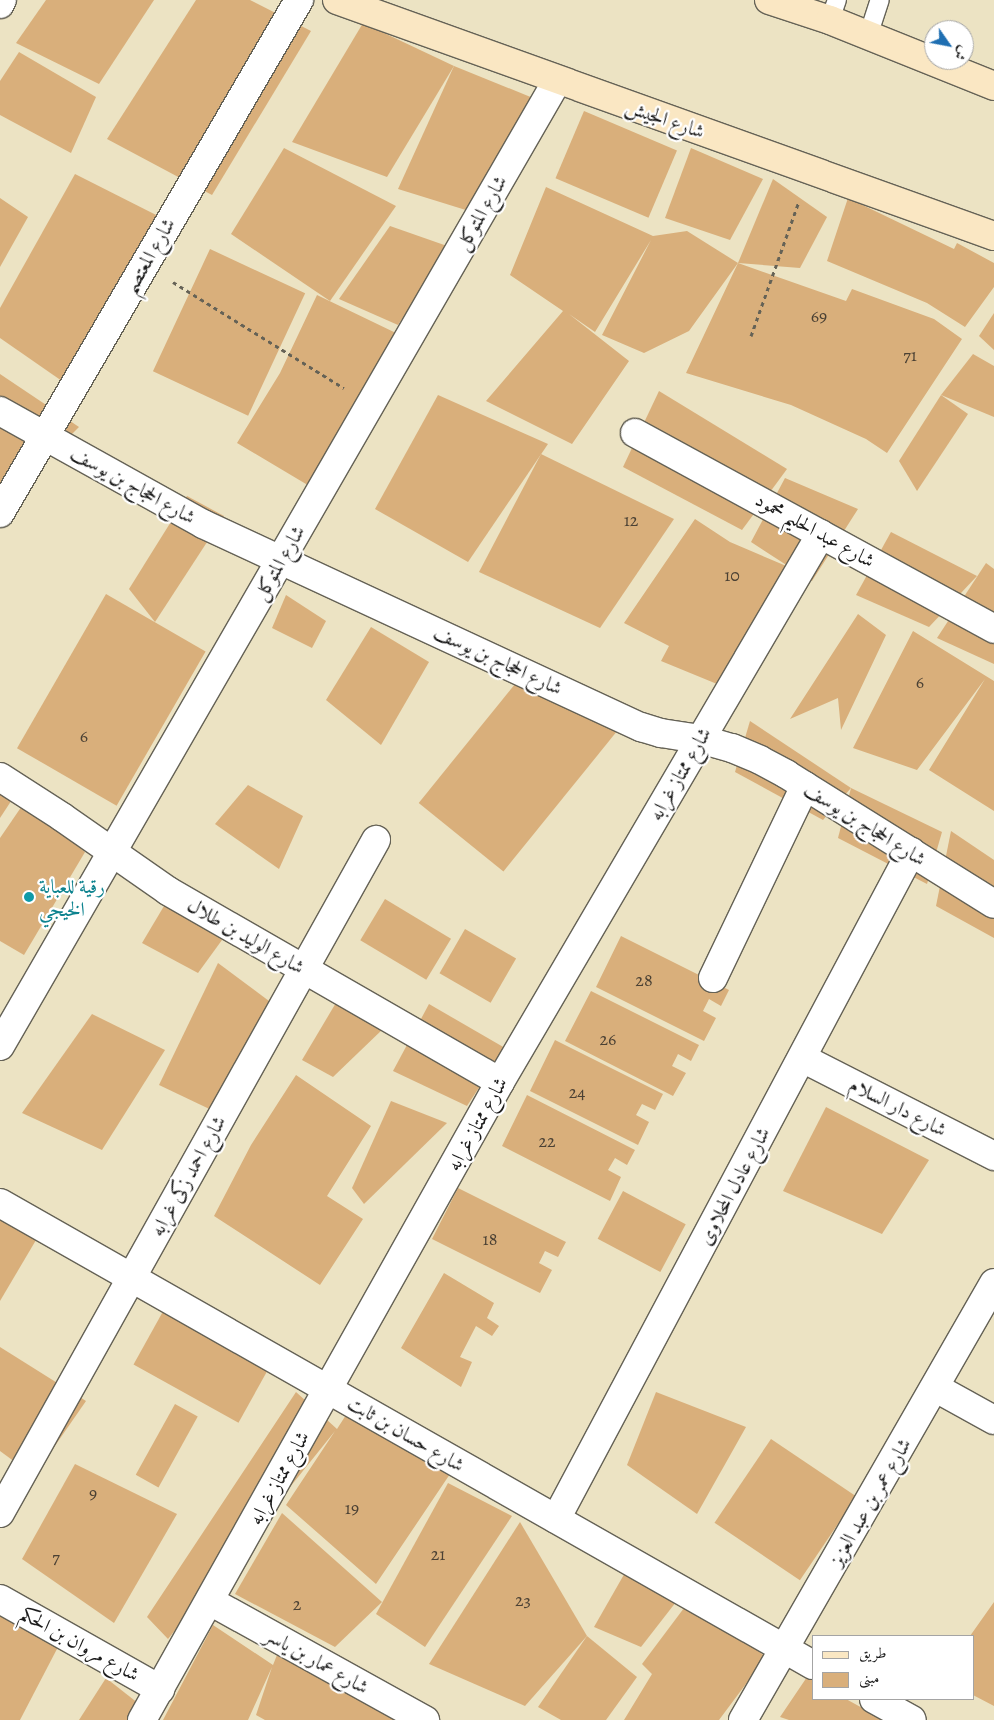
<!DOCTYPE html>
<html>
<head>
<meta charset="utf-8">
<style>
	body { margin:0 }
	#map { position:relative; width:994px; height:1720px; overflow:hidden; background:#ece3c3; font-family:Alegreya,Amiri,serif }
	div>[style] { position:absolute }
	.building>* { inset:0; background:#d9af7b; transform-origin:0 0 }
	.path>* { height:3px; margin-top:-1.5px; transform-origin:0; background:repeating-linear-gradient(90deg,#656256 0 4px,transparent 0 8px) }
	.roads { filter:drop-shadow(1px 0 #656256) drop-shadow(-1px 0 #656256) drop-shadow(0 1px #656256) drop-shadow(0 -1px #656256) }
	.service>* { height:18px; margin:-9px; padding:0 9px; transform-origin:9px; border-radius:9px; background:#fff }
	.minor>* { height:28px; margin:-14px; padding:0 14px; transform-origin:14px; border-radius:14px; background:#fff }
	.secondary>* { height:28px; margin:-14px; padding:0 14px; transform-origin:14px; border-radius:14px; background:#fae7c3 }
	.dots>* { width:14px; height:14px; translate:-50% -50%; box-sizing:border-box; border:2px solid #fff; border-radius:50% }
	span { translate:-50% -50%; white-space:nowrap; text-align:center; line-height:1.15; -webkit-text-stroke:4.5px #fff; paint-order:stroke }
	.number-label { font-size:18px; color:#4b4134 }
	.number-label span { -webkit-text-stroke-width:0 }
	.street-label { font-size:20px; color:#1c1c1c }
	.culture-label { font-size:20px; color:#0d838f }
	.left { translate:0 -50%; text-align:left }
	.legend { position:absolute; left:812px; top:1635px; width:162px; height:65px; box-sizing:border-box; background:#fff; border:1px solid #a4a4a4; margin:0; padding:6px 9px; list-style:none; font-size:15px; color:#1c1c1c }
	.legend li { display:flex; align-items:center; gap:10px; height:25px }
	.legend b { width:25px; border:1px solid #a4a4a4 }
	.north { position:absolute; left:924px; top:20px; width:50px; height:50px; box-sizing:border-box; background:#fff; border:1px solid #a4a4a4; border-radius:50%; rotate:123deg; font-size:14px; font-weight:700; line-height:20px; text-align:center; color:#1c1c1c }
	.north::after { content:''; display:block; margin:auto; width:18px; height:22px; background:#1f6fb2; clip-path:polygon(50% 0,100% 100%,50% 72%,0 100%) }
</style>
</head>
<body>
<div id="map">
	<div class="building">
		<div style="clip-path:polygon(46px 0,154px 0,99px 84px,16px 43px)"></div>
		<div style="clip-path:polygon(196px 0,250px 0,311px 31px,212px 195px,107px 139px)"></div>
		<div style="clip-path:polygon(363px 23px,454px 66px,387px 177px,292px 142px)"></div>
		<div style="clip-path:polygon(19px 52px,96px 97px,71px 153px,0 115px,0 81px)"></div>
		<div style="clip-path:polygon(454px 66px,533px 98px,469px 211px,398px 189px)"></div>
		<div style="left:584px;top:111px;width:101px;height:73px;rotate:23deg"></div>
		<div style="clip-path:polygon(284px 148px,396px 206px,330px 301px,231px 234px)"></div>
		<div style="clip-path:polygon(691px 148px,763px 179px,730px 240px,665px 218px)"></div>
		<div style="clip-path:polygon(75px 174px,170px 222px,72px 388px,0 338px,0 308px)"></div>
		<div style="clip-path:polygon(773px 179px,827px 217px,800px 268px,738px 263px)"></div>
		<div style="clip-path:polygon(546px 187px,653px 236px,687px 231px,738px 263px,689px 331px,644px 353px,602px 335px,651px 240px,595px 332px,569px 314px,629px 361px,572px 444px,486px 401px,563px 311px,510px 275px)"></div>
		<div style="clip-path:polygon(0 198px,28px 217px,0 267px)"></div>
		<div style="clip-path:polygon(848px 198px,954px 249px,957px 243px,994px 263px,994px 287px,965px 327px,927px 303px,827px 261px)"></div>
		<div style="clip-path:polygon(390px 226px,450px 247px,398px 325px,339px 299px)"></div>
		<div style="left:210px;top:249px;width:105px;height:135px;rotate:25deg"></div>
		<div style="clip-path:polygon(738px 263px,846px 301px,852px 289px,934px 319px,962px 339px,887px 453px,866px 439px,791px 405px,686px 373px)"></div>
		<div style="clip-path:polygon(317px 295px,398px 334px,311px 487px,237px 443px,280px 373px)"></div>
		<div style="clip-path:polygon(994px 313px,994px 350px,979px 336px)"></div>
		<div style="clip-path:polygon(973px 354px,994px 366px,994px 417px,941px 395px)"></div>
		<div style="clip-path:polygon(0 374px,79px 427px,0 506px)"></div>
		<div style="clip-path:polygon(659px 391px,787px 469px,742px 530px,623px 467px)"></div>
		<div style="clip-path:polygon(438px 395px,548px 444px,468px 562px,375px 509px)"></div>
		<div style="clip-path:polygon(941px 395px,968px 414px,917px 491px,899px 461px)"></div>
		<div style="clip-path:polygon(541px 454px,674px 519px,600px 628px,479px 572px)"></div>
		<div style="clip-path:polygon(785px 478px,858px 509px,812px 581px,791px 568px,717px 684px,661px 661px,669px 646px,624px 623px,695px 519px,730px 542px,791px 568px,751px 542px)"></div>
		<div style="clip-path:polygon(187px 496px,224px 516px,155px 622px,129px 589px)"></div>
		<div style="clip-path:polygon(891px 532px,977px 576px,929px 627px,856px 595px)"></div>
		<div style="clip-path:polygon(986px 563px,994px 569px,994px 664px,937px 638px)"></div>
		<div style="left:106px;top:594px;width:115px;height:178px;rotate:30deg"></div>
		<div style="clip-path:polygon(286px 595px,326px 621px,312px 648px,272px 628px)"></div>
		<div style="clip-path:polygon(858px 614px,886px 635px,841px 730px,838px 698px,790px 719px)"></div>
		<div style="clip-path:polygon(371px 627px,429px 662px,381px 745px,326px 700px)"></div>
		<div style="clip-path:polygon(913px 631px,994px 681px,994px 811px,929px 770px,985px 679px,917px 770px,853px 748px)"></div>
		<div style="left:532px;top:663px;width:109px;height:180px;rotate:39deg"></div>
		<div style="clip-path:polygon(750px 721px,851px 788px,823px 820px,735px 772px)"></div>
		<div style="clip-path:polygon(0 776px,19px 789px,0 818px)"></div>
		<div style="clip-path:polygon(248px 785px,303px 816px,279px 869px,215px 824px)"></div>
		<div style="clip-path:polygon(851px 788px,942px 832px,927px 884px,838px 838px)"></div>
		<div style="clip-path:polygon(24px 803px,85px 852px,24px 955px,0 941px,0 838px)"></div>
		<div style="clip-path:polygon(951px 831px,994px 860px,994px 938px,936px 906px)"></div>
		<div style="left:385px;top:899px;width:77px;height:48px;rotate:31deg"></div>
		<div style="clip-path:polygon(167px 901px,222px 940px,198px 973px,142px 943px)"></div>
		<div style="left:465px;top:929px;width:59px;height:51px;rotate:30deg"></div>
		<div style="clip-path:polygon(621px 936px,729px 990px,721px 1006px,709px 999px,703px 1011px,716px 1018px,704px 1041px,596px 987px)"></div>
		<div style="clip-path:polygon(218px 963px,281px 1010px,222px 1115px,159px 1085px)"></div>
		<div style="clip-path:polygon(343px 991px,384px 1028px,333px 1077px,302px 1060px)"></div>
		<div style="clip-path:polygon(591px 991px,699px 1045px,691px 1061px,678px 1054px,672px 1066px,686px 1073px,673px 1096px,565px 1041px)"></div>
		<div style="clip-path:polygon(429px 1004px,505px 1048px,467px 1106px,393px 1071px)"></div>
		<div style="clip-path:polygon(92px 1014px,165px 1050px,102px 1150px,22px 1113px)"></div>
		<div style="clip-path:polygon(555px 1040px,663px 1094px,655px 1110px,642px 1104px,636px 1115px,649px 1122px,638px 1145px,530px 1091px)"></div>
		<div style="clip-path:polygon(296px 1075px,371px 1126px,327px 1196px,363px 1219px,320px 1285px,214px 1216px,251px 1145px)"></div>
		<div style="clip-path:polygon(527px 1095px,635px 1150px,627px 1165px,615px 1158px,608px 1170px,621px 1177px,610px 1201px,502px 1146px)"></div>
		<div style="clip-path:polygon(391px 1101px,447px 1123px,364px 1204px,352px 1188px)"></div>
		<div style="clip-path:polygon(826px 1107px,929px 1160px,882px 1234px,783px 1191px)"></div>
		<div style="clip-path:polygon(458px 1188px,566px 1242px,558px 1257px,545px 1251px,539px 1263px,552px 1270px,540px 1293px,432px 1239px)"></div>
		<div style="left:623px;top:1191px;width:71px;height:54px;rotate:28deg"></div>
		<div style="clip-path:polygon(0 1214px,39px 1235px,0 1301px)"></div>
		<div style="clip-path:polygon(444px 1273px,494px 1303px,487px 1318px,499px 1326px,492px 1336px,476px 1326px,460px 1357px,472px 1362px,461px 1387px,401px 1348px)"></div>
		<div style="left:166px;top:1306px;width:120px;height:67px;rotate:29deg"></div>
		<div style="clip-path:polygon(0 1347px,86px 1401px,34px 1476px,0 1451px)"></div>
		<div style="clip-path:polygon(296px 1392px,337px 1429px,346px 1415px,450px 1474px,376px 1584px,286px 1505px,335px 1431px,168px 1639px,147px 1617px)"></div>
		<div style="clip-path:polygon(656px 1392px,746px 1427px,697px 1514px,627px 1465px)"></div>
		<div style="left:175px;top:1404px;width:26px;height:81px;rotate:29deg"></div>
		<div style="left:771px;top:1439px;width:103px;height:101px;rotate:34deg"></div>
		<div style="clip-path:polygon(75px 1464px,177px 1514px,114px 1623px,22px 1559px)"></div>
		<div style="clip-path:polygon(448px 1483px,512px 1516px,425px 1647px,376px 1614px)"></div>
		<div style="clip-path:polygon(282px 1513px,382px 1602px,335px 1647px,235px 1594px)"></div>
		<div style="clip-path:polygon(520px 1522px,587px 1636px,525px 1706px,429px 1664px)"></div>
		<div style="clip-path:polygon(626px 1571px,676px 1602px,641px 1647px,594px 1627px)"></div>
		<div style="clip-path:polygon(9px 1590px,71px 1622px,20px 1720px,0 1720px,0 1604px)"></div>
		<div style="clip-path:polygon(690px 1600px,766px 1657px,719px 1720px,624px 1720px,652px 1674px,642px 1664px)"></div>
		<div style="clip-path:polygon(994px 1602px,994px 1706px,973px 1695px,973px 1636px,970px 1636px)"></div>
		<div style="clip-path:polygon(213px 1625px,273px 1665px,277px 1655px,387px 1709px,403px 1720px,265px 1720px,256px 1715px,272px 1667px,248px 1720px,163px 1720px)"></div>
		<div style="clip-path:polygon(587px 1636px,637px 1677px,606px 1720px,561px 1720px,538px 1707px)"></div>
		<div style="clip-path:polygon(807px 1677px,813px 1680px,813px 1699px,846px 1699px,884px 1720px,789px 1720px,780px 1717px)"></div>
		<div style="clip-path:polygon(106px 1678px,148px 1711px,140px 1720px,79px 1720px)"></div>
	</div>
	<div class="path">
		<div style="left:173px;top:282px;width:201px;rotate:31.8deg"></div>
		<div style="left:751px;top:336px;width:143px;rotate:-70.4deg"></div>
	</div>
	<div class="roads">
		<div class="service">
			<div style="left:830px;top:20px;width:21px;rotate:-71deg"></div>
			<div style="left:868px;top:36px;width:38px;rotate:-72deg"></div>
		</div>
		<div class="minor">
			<div style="left:0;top:4px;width:4px;rotate:-63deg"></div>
			<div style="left:0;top:411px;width:232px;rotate:29.1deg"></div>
			<div style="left:203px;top:524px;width:483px;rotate:24.9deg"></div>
			<div style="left:641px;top:727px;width:21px;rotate:17deg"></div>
			<div style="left:661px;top:733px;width:39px;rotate:9deg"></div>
			<div style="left:700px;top:739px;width:33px;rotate:16deg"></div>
			<div style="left:732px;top:748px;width:30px;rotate:23deg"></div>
			<div style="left:760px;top:760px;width:30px;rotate:28deg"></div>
			<div style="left:786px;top:774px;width:245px;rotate:32deg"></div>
			<div style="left:635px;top:433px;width:409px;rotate:28.6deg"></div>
			<div style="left:0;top:513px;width:594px;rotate:-59.76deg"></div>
			<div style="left:0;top:777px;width:74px;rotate:32.8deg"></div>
			<div style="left:62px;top:817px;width:129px;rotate:34.9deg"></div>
			<div style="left:168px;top:891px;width:383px;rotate:29.9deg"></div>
			<div style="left:713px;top:978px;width:213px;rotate:-64.4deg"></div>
			<div style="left:0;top:1046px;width:1114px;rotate:-60.01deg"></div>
			<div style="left:802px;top:1058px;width:216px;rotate:27deg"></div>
			<div style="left:0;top:1203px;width:935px;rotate:29.61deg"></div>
			<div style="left:936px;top:1388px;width:66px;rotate:28.9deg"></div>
			<div style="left:0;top:1513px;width:771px;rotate:-60.81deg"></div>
			<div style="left:556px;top:1519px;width:756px;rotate:-61.98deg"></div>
			<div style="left:0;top:1599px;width:184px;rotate:29.4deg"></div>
			<div style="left:210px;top:1601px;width:246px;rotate:29deg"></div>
			<div style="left:874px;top:1699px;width:43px;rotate:28.9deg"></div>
			<div style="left:142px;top:1720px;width:732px;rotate:-60.7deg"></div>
			<div style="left:500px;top:1082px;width:635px;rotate:-59.64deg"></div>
			<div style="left:743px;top:1720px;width:504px;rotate:-60.13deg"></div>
		</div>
		<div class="secondary">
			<div style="left:337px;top:0;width:698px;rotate:19.76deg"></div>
			<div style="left:769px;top:0;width:64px;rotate:18.2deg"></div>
			<div style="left:830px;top:20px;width:177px;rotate:21.9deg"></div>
		</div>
	</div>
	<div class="dots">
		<div style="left:29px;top:897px;background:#0f9aa8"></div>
	</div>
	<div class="number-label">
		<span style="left:819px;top:316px">69</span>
		<span style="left:910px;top:355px">71</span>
		<span style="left:631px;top:520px">12</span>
		<span style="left:732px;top:575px">10</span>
		<span style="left:920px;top:682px">6</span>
		<span style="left:84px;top:736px">6</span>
		<span style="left:644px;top:980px">28</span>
		<span style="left:608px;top:1039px">26</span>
		<span style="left:577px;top:1092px">24</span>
		<span style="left:547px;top:1141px">22</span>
		<span style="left:490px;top:1239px">18</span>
		<span style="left:93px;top:1493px">9</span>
		<span style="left:352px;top:1508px">19</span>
		<span style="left:438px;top:1554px">21</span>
		<span style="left:56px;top:1557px">7</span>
		<span style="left:523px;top:1600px">23</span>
		<span style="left:297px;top:1604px">2</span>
	</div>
	<div class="street-label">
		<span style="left:665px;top:119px;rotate:19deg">شارع الجيش</span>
		<span style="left:481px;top:213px;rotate:-60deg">شارع المتوكل</span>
		<span style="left:149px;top:256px;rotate:-60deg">شارع المعتصم</span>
		<span style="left:133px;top:485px;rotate:29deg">شارع الحجاج بن يوسف</span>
		<span style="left:815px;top:530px;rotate:29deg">شارع عبد الحليم محمود</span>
		<span style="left:279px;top:563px;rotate:-60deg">شارع المتوكل</span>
		<span style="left:498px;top:660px;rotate:25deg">شارع الحجاج بن يوسف</span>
		<span style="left:680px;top:774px;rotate:-60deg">شارع ممتاز غرابه</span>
		<span style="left:865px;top:824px;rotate:32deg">شارع الحجاج بن يوسف</span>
		<span style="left:246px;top:936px;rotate:30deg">شارع الوليد بن طلال</span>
		<span style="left:898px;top:1107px;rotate:27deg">شارع دار السلام</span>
		<span style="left:477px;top:1124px;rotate:-61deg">شارع ممتاز غرابه</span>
		<span style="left:188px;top:1176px;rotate:-61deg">شارع احمد زكى غرابه</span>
		<span style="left:734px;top:1186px;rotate:-62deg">شارع عادل المحلاوى</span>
		<span style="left:406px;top:1434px;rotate:30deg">شارع حسان بن ثابت</span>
		<span style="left:279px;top:1478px;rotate:-61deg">شارع ممتاز غرابه</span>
		<span style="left:870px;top:1502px;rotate:-60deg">شارع عمر بن عبد العزيز</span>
		<span style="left:80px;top:1644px;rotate:29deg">شارع مروان بن الحكم</span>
		<span style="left:317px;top:1661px;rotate:29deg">شارع عمار بن ياسر</span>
	</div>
	<div class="culture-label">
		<span class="left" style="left:39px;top:898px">رقية للعباية<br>الخيجي</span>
	</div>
	<ul class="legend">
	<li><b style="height:6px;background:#fae7c3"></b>طريق</li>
	<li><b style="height:14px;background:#d9af7b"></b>مبنى</li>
	</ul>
	<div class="north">ش</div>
</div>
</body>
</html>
